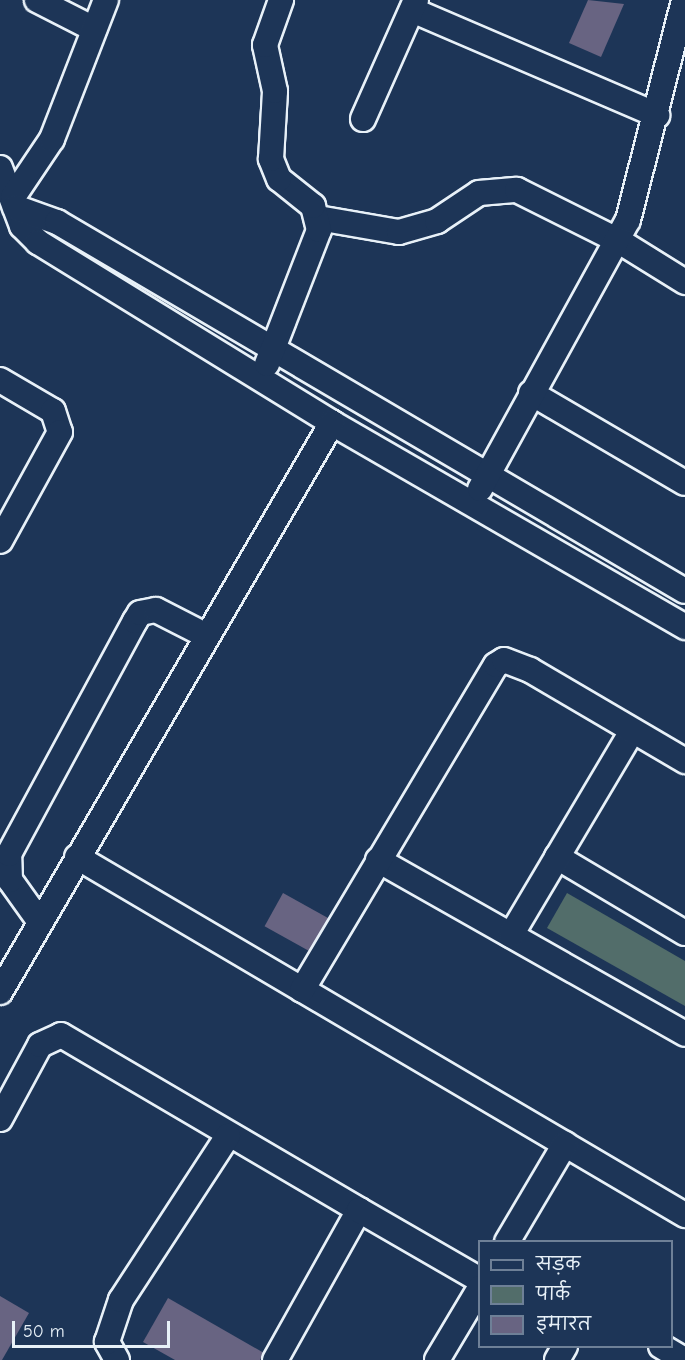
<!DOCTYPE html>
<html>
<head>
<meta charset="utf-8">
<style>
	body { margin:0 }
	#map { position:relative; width:685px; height:1360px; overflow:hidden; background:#1d3557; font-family:"Comic Neue","Playpen Sans Deva",sans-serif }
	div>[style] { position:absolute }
	.green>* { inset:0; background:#526d6a }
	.building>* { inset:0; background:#686482; transform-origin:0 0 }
	.roads { filter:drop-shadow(2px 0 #e8f1f8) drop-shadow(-2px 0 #e8f1f8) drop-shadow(0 2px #e8f1f8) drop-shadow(0 -2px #e8f1f8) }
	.minor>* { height:24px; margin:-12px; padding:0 12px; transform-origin:12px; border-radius:12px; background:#1d3557 }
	span { translate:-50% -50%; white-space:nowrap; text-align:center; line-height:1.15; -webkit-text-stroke:5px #1d3557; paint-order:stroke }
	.legend { position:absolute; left:478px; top:1240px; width:195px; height:108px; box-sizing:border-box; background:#1d3557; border:2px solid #6e8097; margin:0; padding:8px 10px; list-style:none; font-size:18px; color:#e8f1f8 }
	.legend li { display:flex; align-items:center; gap:12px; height:30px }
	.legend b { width:30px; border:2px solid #6e8097 }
	.scale { position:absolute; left:12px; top:1321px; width:158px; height:27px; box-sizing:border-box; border:3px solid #e8f1f8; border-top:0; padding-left:8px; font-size:18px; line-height:21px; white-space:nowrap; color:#e8f1f8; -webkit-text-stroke:4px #1d3557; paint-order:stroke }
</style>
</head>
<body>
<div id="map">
	<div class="green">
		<div style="clip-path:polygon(567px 893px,685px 961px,685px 1006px,547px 928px)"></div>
	</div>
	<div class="building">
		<div style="clip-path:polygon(588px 0,624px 4px,601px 57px,569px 43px)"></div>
		<div style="left:283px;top:893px;width:54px;height:38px;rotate:29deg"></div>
		<div style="clip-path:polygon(0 1296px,29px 1313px,2px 1360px,0 1360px)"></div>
		<div style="clip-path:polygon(168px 1298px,264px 1353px,260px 1360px,175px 1360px,143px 1342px)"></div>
	</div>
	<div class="roads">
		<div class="minor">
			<div style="left:37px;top:0;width:64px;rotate:27deg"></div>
			<div style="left:412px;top:10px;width:267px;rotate:23.2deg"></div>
			<div style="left:363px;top:119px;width:130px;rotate:-66deg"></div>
			<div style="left:0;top:168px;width:62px;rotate:69.2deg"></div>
			<div style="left:22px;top:226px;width:23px;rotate:45deg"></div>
			<div style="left:38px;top:242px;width:345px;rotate:31.6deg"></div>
			<div style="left:332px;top:423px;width:408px;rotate:30deg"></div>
			<div style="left:13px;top:197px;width:70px;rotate:-56.1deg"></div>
			<div style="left:52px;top:139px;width:149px;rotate:-68.8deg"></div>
			<div style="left:15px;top:207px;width:45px;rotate:19.7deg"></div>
			<div style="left:57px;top:222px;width:728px;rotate:30.44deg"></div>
			<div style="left:318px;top:218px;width:82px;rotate:9.8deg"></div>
			<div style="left:399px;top:232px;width:40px;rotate:-16deg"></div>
			<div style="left:437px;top:221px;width:50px;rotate:-33.7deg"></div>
			<div style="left:479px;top:193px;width:38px;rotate:-5deg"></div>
			<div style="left:517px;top:190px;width:114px;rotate:26.6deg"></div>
			<div style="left:619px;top:241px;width:78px;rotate:31.8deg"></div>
			<div style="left:267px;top:364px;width:144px;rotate:-68.8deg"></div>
			<div style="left:319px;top:230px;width:25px;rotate:-104deg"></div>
			<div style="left:313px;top:206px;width:43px;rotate:-141.5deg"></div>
			<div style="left:279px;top:179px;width:22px;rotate:-112deg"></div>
			<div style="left:271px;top:159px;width:68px;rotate:-86.6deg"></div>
			<div style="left:275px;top:91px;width:47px;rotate:-102.3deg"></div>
			<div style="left:265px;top:45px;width:48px;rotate:-70.4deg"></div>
			<div style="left:0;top:380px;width:61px;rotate:30.3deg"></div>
			<div style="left:53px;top:411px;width:22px;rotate:72deg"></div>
			<div style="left:60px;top:432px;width:124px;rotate:118.8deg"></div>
			<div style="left:531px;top:393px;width:178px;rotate:30.3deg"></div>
			<div style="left:480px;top:489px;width:307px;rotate:-61.2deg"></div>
			<div style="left:628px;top:220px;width:227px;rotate:-75.7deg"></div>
			<div style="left:77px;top:857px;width:706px;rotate:30.49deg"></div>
			<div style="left:557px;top:857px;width:149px;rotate:30.7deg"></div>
			<div style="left:378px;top:860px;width:353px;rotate:29.5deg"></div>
			<div style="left:40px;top:922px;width:52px;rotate:-125.5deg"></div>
			<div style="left:10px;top:880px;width:26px;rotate:-92deg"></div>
			<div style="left:9px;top:854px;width:265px;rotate:-61.6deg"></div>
			<div style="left:135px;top:621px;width:9px;rotate:-58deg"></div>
			<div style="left:140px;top:613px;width:16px;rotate:-11deg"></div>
			<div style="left:156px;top:610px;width:57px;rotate:27deg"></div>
			<div style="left:511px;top:935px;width:237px;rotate:-59.3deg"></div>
			<div style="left:302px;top:990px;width:378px;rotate:-59.2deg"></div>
			<div style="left:496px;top:665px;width:9px;rotate:-32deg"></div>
			<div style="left:504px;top:660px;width:28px;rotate:21deg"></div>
			<div style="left:530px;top:670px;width:180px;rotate:30.4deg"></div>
			<div style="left:0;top:992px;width:659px;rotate:-59.74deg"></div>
			<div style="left:0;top:1119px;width:84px;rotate:-61.6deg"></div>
			<div style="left:40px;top:1045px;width:23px;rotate:-25deg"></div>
			<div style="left:61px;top:1035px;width:346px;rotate:30.4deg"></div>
			<div style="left:359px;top:1210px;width:172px;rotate:119.2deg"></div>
			<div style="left:359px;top:1210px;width:140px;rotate:30deg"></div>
			<div style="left:507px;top:1242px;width:114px;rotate:-59.4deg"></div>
			<div style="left:661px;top:1346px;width:27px;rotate:31deg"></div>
			<div style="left:117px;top:1360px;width:21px;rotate:-119deg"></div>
			<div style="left:107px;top:1342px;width:44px;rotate:-71.6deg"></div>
			<div style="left:121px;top:1300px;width:196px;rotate:-56.9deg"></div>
			<div style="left:437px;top:1360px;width:84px;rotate:-59.2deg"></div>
			<div style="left:557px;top:1360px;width:16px;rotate:-60deg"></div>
		</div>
	</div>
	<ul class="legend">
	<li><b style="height:8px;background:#1d3557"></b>सड़क</li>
	<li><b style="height:16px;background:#526d6a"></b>पार्क</li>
	<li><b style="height:16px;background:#686482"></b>इमारत</li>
	</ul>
	<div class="scale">50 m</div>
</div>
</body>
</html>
